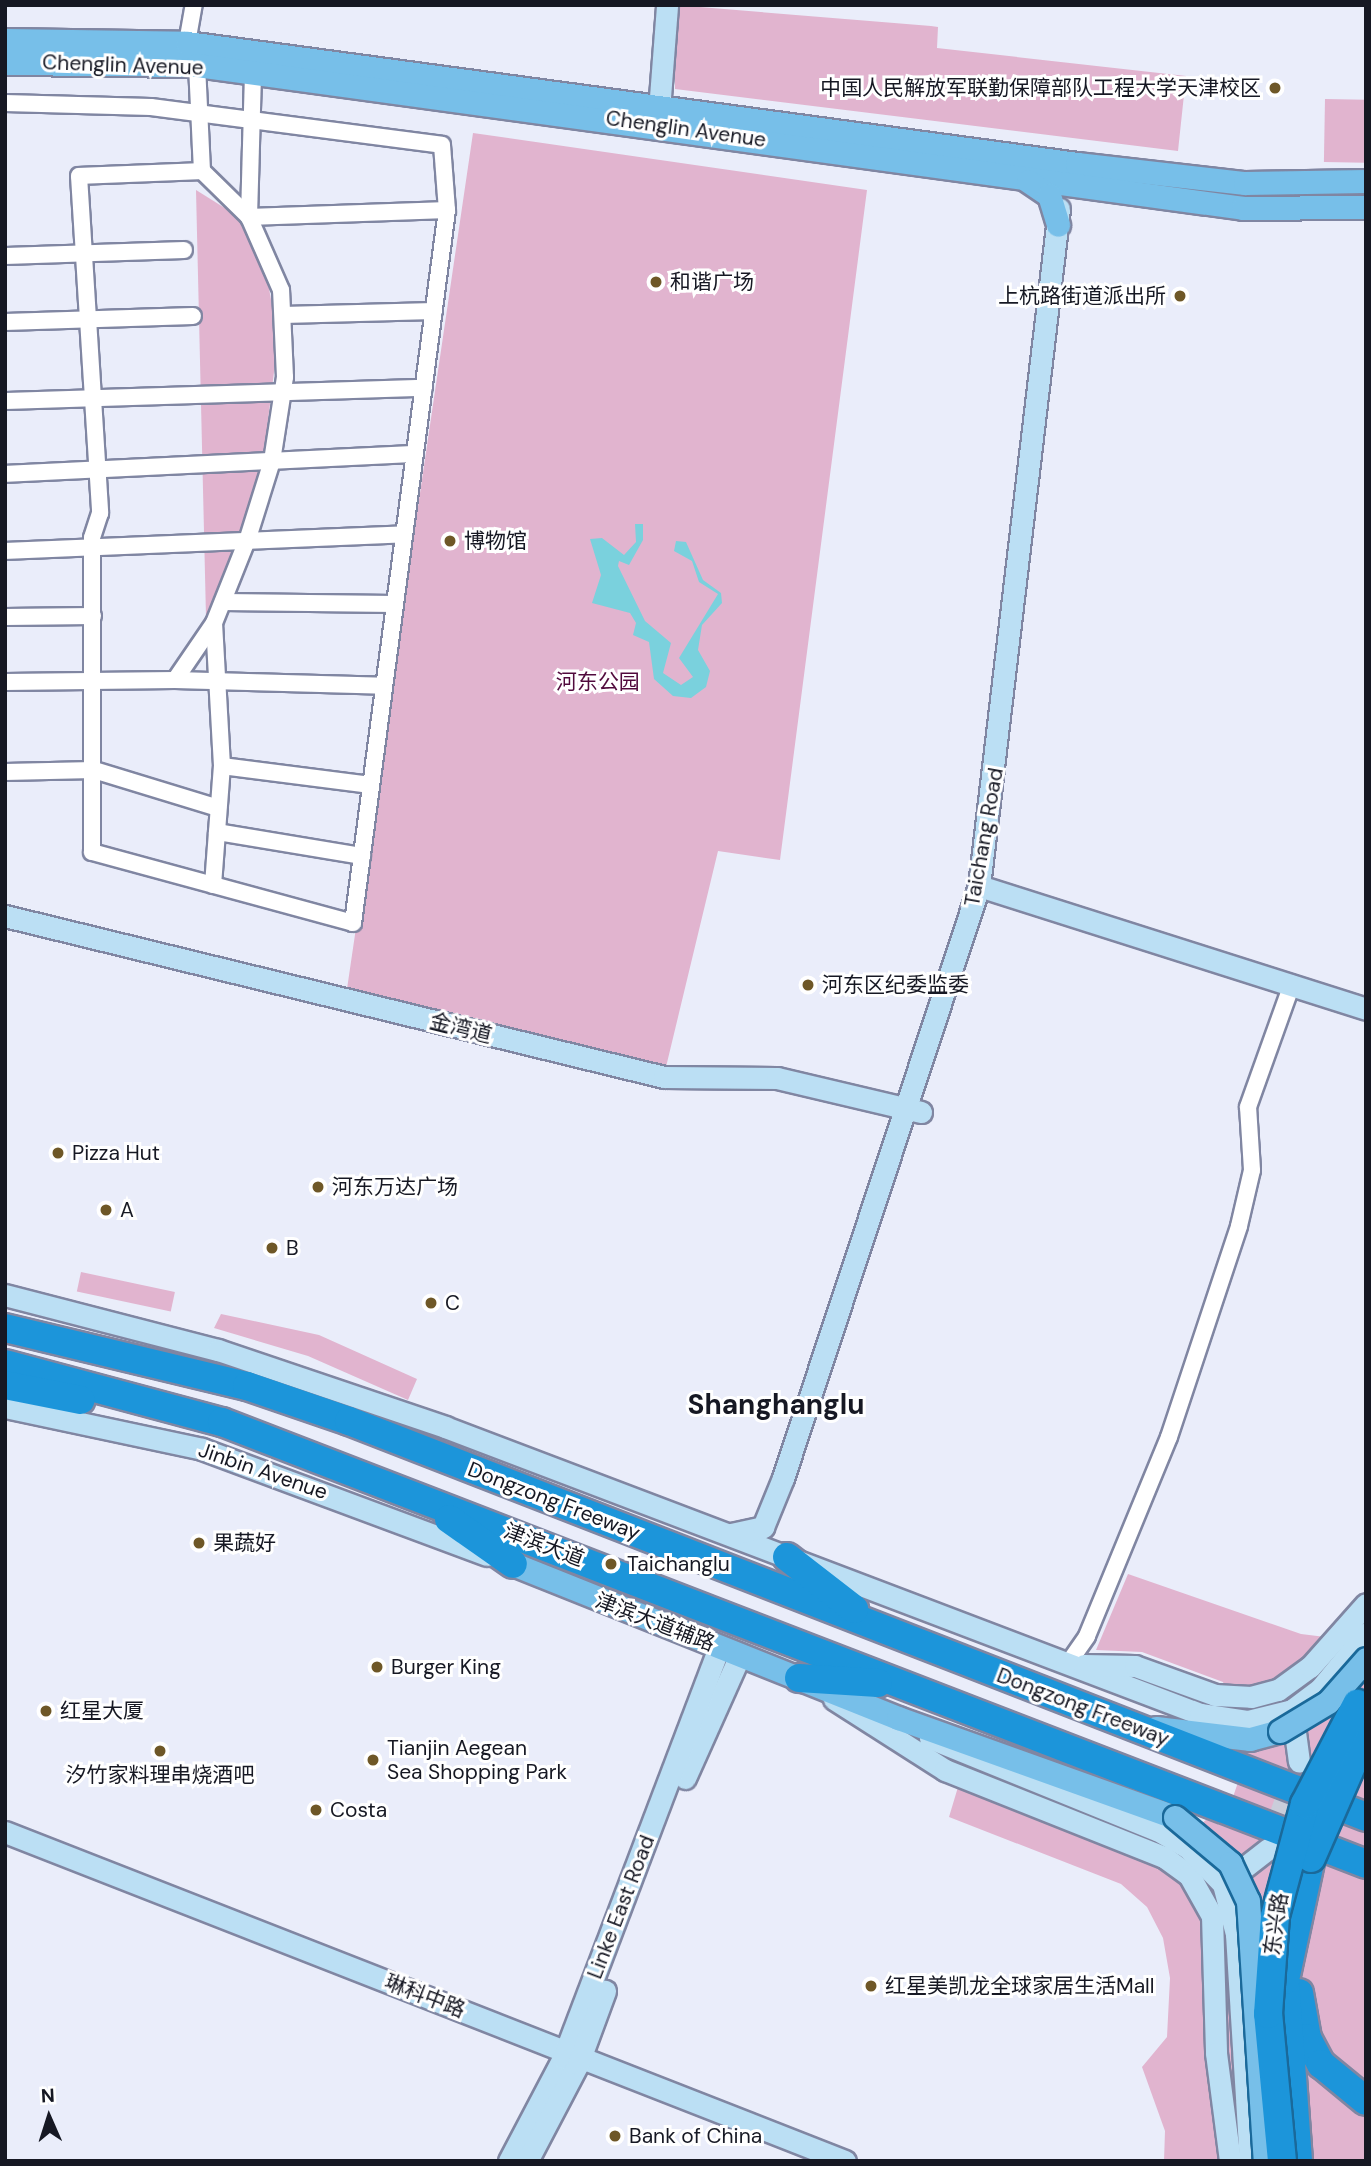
<!DOCTYPE html>
<html>
<head>
<meta charset="utf-8">
<style>
	body { margin:0 }
	#map { position:relative; width:1371px; height:2166px; overflow:hidden; background:#eaedfa; font-family:"DM Sans","Noto Sans SC",sans-serif }
	div>[style] { position:absolute }
	.green>* { inset:0; background:#e1b4cf; transform-origin:0 0 }
	.water>* { inset:0; background:#7ad1dd }
	.secondary-tunnel>* { height:21px; margin-top:-10.5px; transform-origin:0; background:repeating-linear-gradient(90deg,#cacdda 0 21px,transparent 0 31px) }
	.roads { filter:drop-shadow(2px 0 #8086a2) drop-shadow(-2px 0 #8086a2) drop-shadow(0 2px #8086a2) drop-shadow(0 -2px #8086a2) }
	.street>* { height:16px; margin:-8px; padding:0 8px; transform-origin:8px; border-radius:8px; background:#fff }
	.secondary>* { height:21px; margin:-10.5px; padding:0 10.5px; transform-origin:10.5px; border-radius:10.5px; background:#bbdff4 }
	.primary>* { height:23px; margin:-11.5px; padding:0 11.5px; transform-origin:11.5px; border-radius:11.5px; background:#77bfe9 }
	.highway>* { height:28px; margin:-14px; padding:0 14px; transform-origin:14px; border-radius:14px; background:#1c95da }
	.bridges { filter:drop-shadow(2px 0 #1a699a) drop-shadow(-2px 0 #1a699a) drop-shadow(0 2px #1a699a) drop-shadow(0 -2px #1a699a) }
	.primary-bridge>* { height:23px; margin:-11.5px; padding:0 11.5px; transform-origin:11.5px; border-radius:11.5px; background:#77bfe9 }
	.highway-bridge>* { height:28px; margin:-14px; padding:0 14px; transform-origin:14px; border-radius:14px; background:#1c95da }
	.dots>* { width:19px; height:19px; translate:-50% -50%; box-sizing:border-box; border:4px solid #fff; border-radius:50% }
	span { translate:-50% -50%; white-space:nowrap; text-align:center; line-height:1.15; -webkit-text-stroke:6px #fff; paint-order:stroke }
	.street-label { font-size:21px; color:#161823 }
	.poi-label { font-size:21px; color:#161823 }
	.right { translate:-100% -50%; text-align:right }
	.left { translate:0 -50%; text-align:left }
	.park-label { font-size:21px; color:#510a3d }
	.district-label { font-size:28px; color:#161823; font-weight:700 }
	.frame { position:absolute; inset:0; border:7px solid #161823; pointer-events:none }
	.north { position:absolute; left:14px; top:2082px; width:70px; height:70px; -webkit-text-stroke:5px #fff; paint-order:stroke; rotate:357deg; font-size:19px; font-weight:700; line-height:28px; text-align:center; color:#161823 }
	.north::after { content:''; display:block; margin:auto; width:24px; height:32px; background:#161823; clip-path:polygon(50% 0,100% 100%,50% 72%,0 100%) }
</style>
</head>
<body>
<div id="map">
	<div class="green">
		<div style="clip-path:polygon(675px 5px,931px 26px,938px 27px,937px 48px,1186px 76px,1178px 151px,675px 89px)"></div>
		<div style="left:1325px;top:99px;width:41px;height:63px;rotate:1deg"></div>
		<div style="clip-path:polygon(473px 133px,867px 190px,780px 860px,718px 851px,666px 1067px,347px 989px)"></div>
		<div style="clip-path:polygon(196px 190px,244px 220px,266px 271px,278px 340px,263px 460px,226px 581px,206px 617px)"></div>
		<div style="left:81px;top:1272px;width:96px;height:20px;rotate:12deg"></div>
		<div style="clip-path:polygon(221px 1314px,319px 1335px,417px 1379px,408px 1400px,308px 1356px,214px 1328px)"></div>
		<div style="clip-path:polygon(1128px 1574px,1301px 1634px,1366px 1642px,1366px 2161px,1164px 2161px,1165px 2131px,1142px 2067px,1167px 2037px,1170px 1978px,1163px 1938px,1147px 1907px,1121px 1884px,949px 1817px,958px 1787px,1155px 1863px,1233px 1797px,1249px 1750px,1223px 1682px,1142px 1652px,1096px 1650px)"></div>
	</div>
	<div class="water">
		<div style="clip-path:polygon(635px 524px,643px 524px,643px 540px,629px 565px,619px 561px,618px 566px,645px 621px,671px 643px,663px 673px,681px 685px,693px 677px,679px 658px,718px 594px,699px 582px,692px 561px,674px 551px,676px 541px,686px 542px,703px 580px,721px 593px,722px 603px,702px 625px,698px 650px,710px 671px,706px 687px,691px 698px,673px 696px,654px 679px,649px 642px,633px 635px,636px 623px,630px 613px,592px 603px,601px 575px,590px 539px,602px 538px,624px 555px,636px 542px)"></div>
	</div>
	<div class="secondary-tunnel">
		<div style="left:1270px;top:1842px;width:73px;rotate:-70.1deg"></div>
	</div>
	<div class="roads">
		<div class="street">
			<div style="left:187px;top:43px;width:39px;rotate:-80deg"></div>
			<div style="left:5px;top:103px;width:146px;rotate:1.6deg"></div>
			<div style="left:151px;top:107px;width:293px;rotate:7.4deg"></div>
			<div style="left:442px;top:145px;width:65px;rotate:85.6deg"></div>
			<div style="left:202px;top:171px;width:123px;rotate:177.7deg"></div>
			<div style="left:79px;top:176px;width:338px;rotate:86.4deg"></div>
			<div style="left:100px;top:513px;width:26px;rotate:108deg"></div>
			<div style="left:92px;top:538px;width:314px;rotate:90deg"></div>
			<div style="left:92px;top:852px;width:270px;rotate:15.2deg"></div>
			<div style="left:353px;top:923px;width:719px;rotate:-82.49deg"></div>
			<div style="left:447px;top:210px;width:198px;rotate:178deg"></div>
			<div style="left:249px;top:217px;width:145px;rotate:-88.4deg"></div>
			<div style="left:5px;top:256px;width:179px;rotate:-1.9deg"></div>
			<div style="left:283px;top:315px;width:151px;rotate:-1.5deg"></div>
			<div style="left:5px;top:322px;width:188px;rotate:-1.8deg"></div>
			<div style="left:5px;top:401px;width:419px;rotate:-1.8deg"></div>
			<div style="left:5px;top:474px;width:410px;rotate:-2.8deg"></div>
			<div style="left:5px;top:551px;width:399px;rotate:-2.4deg"></div>
			<div style="left:223px;top:602px;width:172px;rotate:0.7deg"></div>
			<div style="left:5px;top:617px;width:88px;rotate:-0.7deg"></div>
			<div style="left:175px;top:680px;width:209px;rotate:1.6deg"></div>
			<div style="left:5px;top:682px;width:170px;rotate:-0.7deg"></div>
			<div style="left:175px;top:680px;width:69px;rotate:-55.6deg"></div>
			<div style="left:214px;top:623px;width:92px;rotate:-68.2deg"></div>
			<div style="left:248px;top:538px;width:81px;rotate:-72.7deg"></div>
			<div style="left:272px;top:461px;width:85px;rotate:-81.2deg"></div>
			<div style="left:285px;top:377px;width:87px;rotate:-92.6deg"></div>
			<div style="left:281px;top:290px;width:80px;rotate:-113.7deg"></div>
			<div style="left:249px;top:217px;width:66px;rotate:-135.6deg"></div>
			<div style="left:202px;top:171px;width:106px;rotate:-92.7deg"></div>
			<div style="left:222px;top:766px;width:150px;rotate:7.3deg"></div>
			<div style="left:5px;top:772px;width:89px;rotate:-1.3deg"></div>
			<div style="left:94px;top:770px;width:130px;rotate:17deg"></div>
			<div style="left:217px;top:832px;width:147px;rotate:9.4deg"></div>
			<div style="left:213px;top:885px;width:119px;rotate:-85.7deg"></div>
			<div style="left:222px;top:766px;width:143px;rotate:-93.2deg"></div>
			<div style="left:1067px;top:1665px;width:35px;rotate:-55deg"></div>
			<div style="left:1087px;top:1636px;width:215px;rotate:-67.6deg"></div>
			<div style="left:1169px;top:1437px;width:222px;rotate:-71.6deg"></div>
			<div style="left:1239px;top:1226px;width:57px;rotate:-76.9deg"></div>
			<div style="left:1252px;top:1170px;width:63px;rotate:-93.6deg"></div>
			<div style="left:1248px;top:1107px;width:131px;rotate:-70.3deg"></div>
		</div>
		<div class="secondary">
			<div style="left:658px;top:123px;width:118px;rotate:-85.6deg"></div>
			<div style="left:979px;top:886px;width:406px;rotate:17.6deg"></div>
			<div style="left:5px;top:916px;width:678px;rotate:13.73deg"></div>
			<div style="left:664px;top:1077px;width:113px;rotate:0.5deg"></div>
			<div style="left:777px;top:1078px;width:148px;rotate:13.3deg"></div>
			<div style="left:5px;top:1295px;width:220px;rotate:14.5deg"></div>
			<div style="left:218px;top:1350px;width:240px;rotate:18.7deg"></div>
			<div style="left:445px;top:1427px;width:808px;rotate:20.81deg"></div>
			<div style="left:1200px;top:1714px;width:49px;rotate:8.3deg"></div>
			<div style="left:1248px;top:1721px;width:45px;rotate:-14deg"></div>
			<div style="left:1292px;top:1710px;width:35px;rotate:-37deg"></div>
			<div style="left:1320px;top:1689px;width:72px;rotate:-50.6deg"></div>
			<div style="left:5px;top:1407px;width:201px;rotate:12deg"></div>
			<div style="left:202px;top:1449px;width:304px;rotate:20.4deg"></div>
			<div style="left:731px;top:1534px;width:33px;rotate:-12deg"></div>
			<div style="left:763px;top:1527px;width:53px;rotate:-67.8deg"></div>
			<div style="left:783px;top:1478px;width:624px;rotate:-71.68deg"></div>
			<div style="left:979px;top:886px;width:682px;rotate:-83.26deg"></div>
			<div style="left:1084px;top:1665px;width:51px;rotate:1.1deg"></div>
			<div style="left:1135px;top:1666px;width:85px;rotate:19.9deg"></div>
			<div style="left:1215px;top:1695px;width:36px;rotate:3deg"></div>
			<div style="left:1251px;top:1697px;width:28px;rotate:-15deg"></div>
			<div style="left:1278px;top:1690px;width:39px;rotate:-36deg"></div>
			<div style="left:1310px;top:1667px;width:84px;rotate:-48.4deg"></div>
			<div style="left:834px;top:1699px;width:132px;rotate:32.6deg"></div>
			<div style="left:945px;top:1770px;width:236px;rotate:21.7deg"></div>
			<div style="left:1164px;top:1857px;width:31px;rotate:36deg"></div>
			<div style="left:1189px;top:1875px;width:47px;rotate:60.7deg"></div>
			<div style="left:1212px;top:1916px;width:137px;rotate:88.3deg"></div>
			<div style="left:1216px;top:2053px;width:109px;rotate:82.6deg"></div>
			<div style="left:1292px;top:1710px;width:52px;rotate:82.3deg"></div>
			<div style="left:930px;top:1738px;width:245px;rotate:22.1deg"></div>
			<div style="left:1157px;top:1830px;width:36px;rotate:30deg"></div>
			<div style="left:1188px;top:1848px;width:50px;rotate:45.8deg"></div>
			<div style="left:1223px;top:1884px;width:52px;rotate:75.4deg"></div>
			<div style="left:1236px;top:1934px;width:227px;rotate:86.5deg"></div>
			<div style="left:685px;top:1778px;width:135px;rotate:-65.9deg"></div>
			<div style="left:5px;top:1832px;width:902px;rotate:21.39deg"></div>
			<div style="left:1223px;top:1884px;width:57px;rotate:-37.9deg"></div>
			<div style="left:509px;top:2161px;width:116px;rotate:-62.3deg"></div>
			<div style="left:563px;top:2058px;width:440px;rotate:-69.2deg"></div>
			<div style="left:527px;top:2161px;width:110px;rotate:-62.3deg"></div>
			<div style="left:578px;top:2064px;width:78px;rotate:-69.7deg"></div>
		</div>
		<div class="primary">
			<div style="left:5px;top:40px;width:182px;rotate:0.9deg"></div>
			<div style="left:187px;top:43px;width:898px;rotate:7.74deg"></div>
			<div style="left:1077px;top:164px;width:169px;rotate:6.5deg"></div>
			<div style="left:1245px;top:183px;width:121px;rotate:-0.9deg"></div>
			<div style="left:5px;top:63px;width:192px;rotate:0.6deg"></div>
			<div style="left:197px;top:65px;width:1056px;rotate:7.78deg"></div>
			<div style="left:1243px;top:208px;width:123px;rotate:-0.5deg"></div>
			<div style="left:1028px;top:181px;width:25px;rotate:34deg"></div>
			<div style="left:1049px;top:195px;width:31px;rotate:73deg"></div>
			<div style="left:513px;top:1564px;width:415px;rotate:21.8deg"></div>
			<div style="left:898px;top:1718px;width:294px;rotate:19.7deg"></div>
			<div style="left:1156px;top:1728px;width:95px;rotate:6.7deg"></div>
			<div style="left:1250px;top:1739px;width:31px;rotate:-15deg"></div>
		</div>
		<div class="highway">
			<div style="left:5px;top:1328px;width:249px;rotate:13.5deg"></div>
			<div style="left:247px;top:1386px;width:108px;rotate:18.9deg"></div>
			<div style="left:349px;top:1421px;width:1091px;rotate:21.27deg"></div>
			<div style="left:5px;top:1364px;width:225px;rotate:15deg"></div>
			<div style="left:222px;top:1422px;width:1226px;rotate:21.12deg"></div>
			<div style="left:5px;top:1385px;width:77px;rotate:11.2deg"></div>
			<div style="left:449px;top:1519px;width:78px;rotate:35.1deg"></div>
			<div style="left:787px;top:1557px;width:85px;rotate:37.8deg"></div>
			<div style="left:799px;top:1678px;width:79px;rotate:3.6deg"></div>
			<div style="left:1299px;top:1993px;width:46px;rotate:79.9deg"></div>
			<div style="left:1307px;top:2038px;width:30px;rotate:62deg"></div>
			<div style="left:1321px;top:2064px;width:58px;rotate:39.4deg"></div>
			<div style="left:1298px;top:2161px;width:181px;rotate:-94.1deg"></div>
			<div style="left:1285px;top:1980px;width:125px;rotate:-78deg"></div>
		</div>
	</div>
	<div class="bridges">
		<div class="primary-bridge">
			<div style="left:1280px;top:1731px;width:56px;rotate:-31.1deg"></div>
			<div style="left:1328px;top:1702px;width:57px;rotate:-48.5deg"></div>
			<div style="left:1175px;top:1817px;width:72px;rotate:39.9deg"></div>
			<div style="left:1230px;top:1863px;width:42px;rotate:64.7deg"></div>
			<div style="left:1248px;top:1901px;width:261px;rotate:86.3deg"></div>
		</div>
		<div class="highway-bridge">
			<div style="left:1311px;top:1858px;width:137px;rotate:-66.4deg"></div>
			<div style="left:1282px;top:2161px;width:148px;rotate:-95.4deg"></div>
			<div style="left:1268px;top:2014px;width:98px;rotate:-85.9deg"></div>
			<div style="left:1275px;top:1916px;width:116px;rotate:-75deg"></div>
			<div style="left:1305px;top:1804px;width:113px;rotate:-62.5deg"></div>
		</div>
	</div>
	<div class="dots">
		<div style="left:1275px;top:88px;background:#6e5727"></div>
		<div style="left:656px;top:282px;background:#6e5727"></div>
		<div style="left:1180px;top:296px;background:#6e5727"></div>
		<div style="left:450px;top:541px;background:#6e5727"></div>
		<div style="left:808px;top:985px;background:#6e5727"></div>
		<div style="left:58px;top:1153px;background:#6e5727"></div>
		<div style="left:318px;top:1187px;background:#6e5727"></div>
		<div style="left:106px;top:1210px;background:#6e5727"></div>
		<div style="left:272px;top:1248px;background:#6e5727"></div>
		<div style="left:431px;top:1303px;background:#6e5727"></div>
		<div style="left:199px;top:1543px;background:#6e5727"></div>
		<div style="left:611px;top:1564px;background:#6e5727"></div>
		<div style="left:377px;top:1667px;background:#6e5727"></div>
		<div style="left:46px;top:1711px;background:#6e5727"></div>
		<div style="left:160px;top:1751px;background:#6e5727"></div>
		<div style="left:373px;top:1760px;background:#6e5727"></div>
		<div style="left:316px;top:1810px;background:#6e5727"></div>
		<div style="left:871px;top:1986px;background:#6e5727"></div>
		<div style="left:615px;top:2136px;background:#6e5727"></div>
	</div>
	<div class="street-label">
		<span style="left:123px;top:65px;rotate:2deg">Chenglin Avenue</span>
		<span style="left:686px;top:129px;rotate:8deg">Chenglin Avenue</span>
		<span style="left:984px;top:837px;rotate:-80deg">Taichang Road</span>
		<span style="left:461px;top:1028px;rotate:14deg">金湾道</span>
		<span style="left:263px;top:1471px;rotate:19deg">Jinbin Avenue</span>
		<span style="left:554px;top:1501px;rotate:21deg">Dongzong Freeway</span>
		<span style="left:544px;top:1545px;rotate:21deg">津滨大道</span>
		<span style="left:655px;top:1622px;rotate:21deg">津滨大道辅路</span>
		<span style="left:1083px;top:1707px;rotate:21deg">Dongzong Freeway</span>
		<span style="left:621px;top:1907px;rotate:-69deg">Linke East Road</span>
		<span style="left:1276px;top:1924px;rotate:-82deg">东兴路</span>
		<span style="left:425px;top:1996px;rotate:21deg">琳科中路</span>
	</div>
	<div class="poi-label">
		<span class="right" style="left:1261px;top:88px">中国人民解放军联勤保障部队工程大学天津校区</span>
		<span class="left" style="left:670px;top:282px">和谐广场</span>
		<span class="right" style="left:1166px;top:296px">上杭路街道派出所</span>
		<span class="left" style="left:464px;top:541px">博物馆</span>
		<span class="left" style="left:822px;top:985px">河东区纪委监委</span>
		<span class="left" style="left:72px;top:1153px">Pizza Hut</span>
		<span class="left" style="left:332px;top:1187px">河东万达广场</span>
		<span class="left" style="left:120px;top:1210px">A</span>
		<span class="left" style="left:286px;top:1248px">B</span>
		<span class="left" style="left:445px;top:1303px">C</span>
		<span class="left" style="left:213px;top:1543px">果蔬好</span>
		<span class="left" style="left:627px;top:1564px">Taichanglu</span>
		<span class="left" style="left:391px;top:1667px">Burger King</span>
		<span class="left" style="left:60px;top:1711px">红星大厦</span>
		<span class="left" style="left:387px;top:1760px">Tianjin Aegean<br>Sea Shopping Park</span>
		<span style="left:160px;top:1775px">汐竹家料理串烧酒吧</span>
		<span class="left" style="left:330px;top:1810px">Costa</span>
		<span class="left" style="left:885px;top:1986px">红星美凯龙全球家居生活Mall</span>
		<span class="left" style="left:629px;top:2136px">Bank of China</span>
	</div>
	<div class="park-label">
		<span style="left:598px;top:682px">河东公园</span>
	</div>
	<div class="district-label">
		<span style="left:776px;top:1405px">Shanghanglu</span>
	</div>
	<div class="frame"></div>
	<div class="north">N</div>
</div>
</body>
</html>
